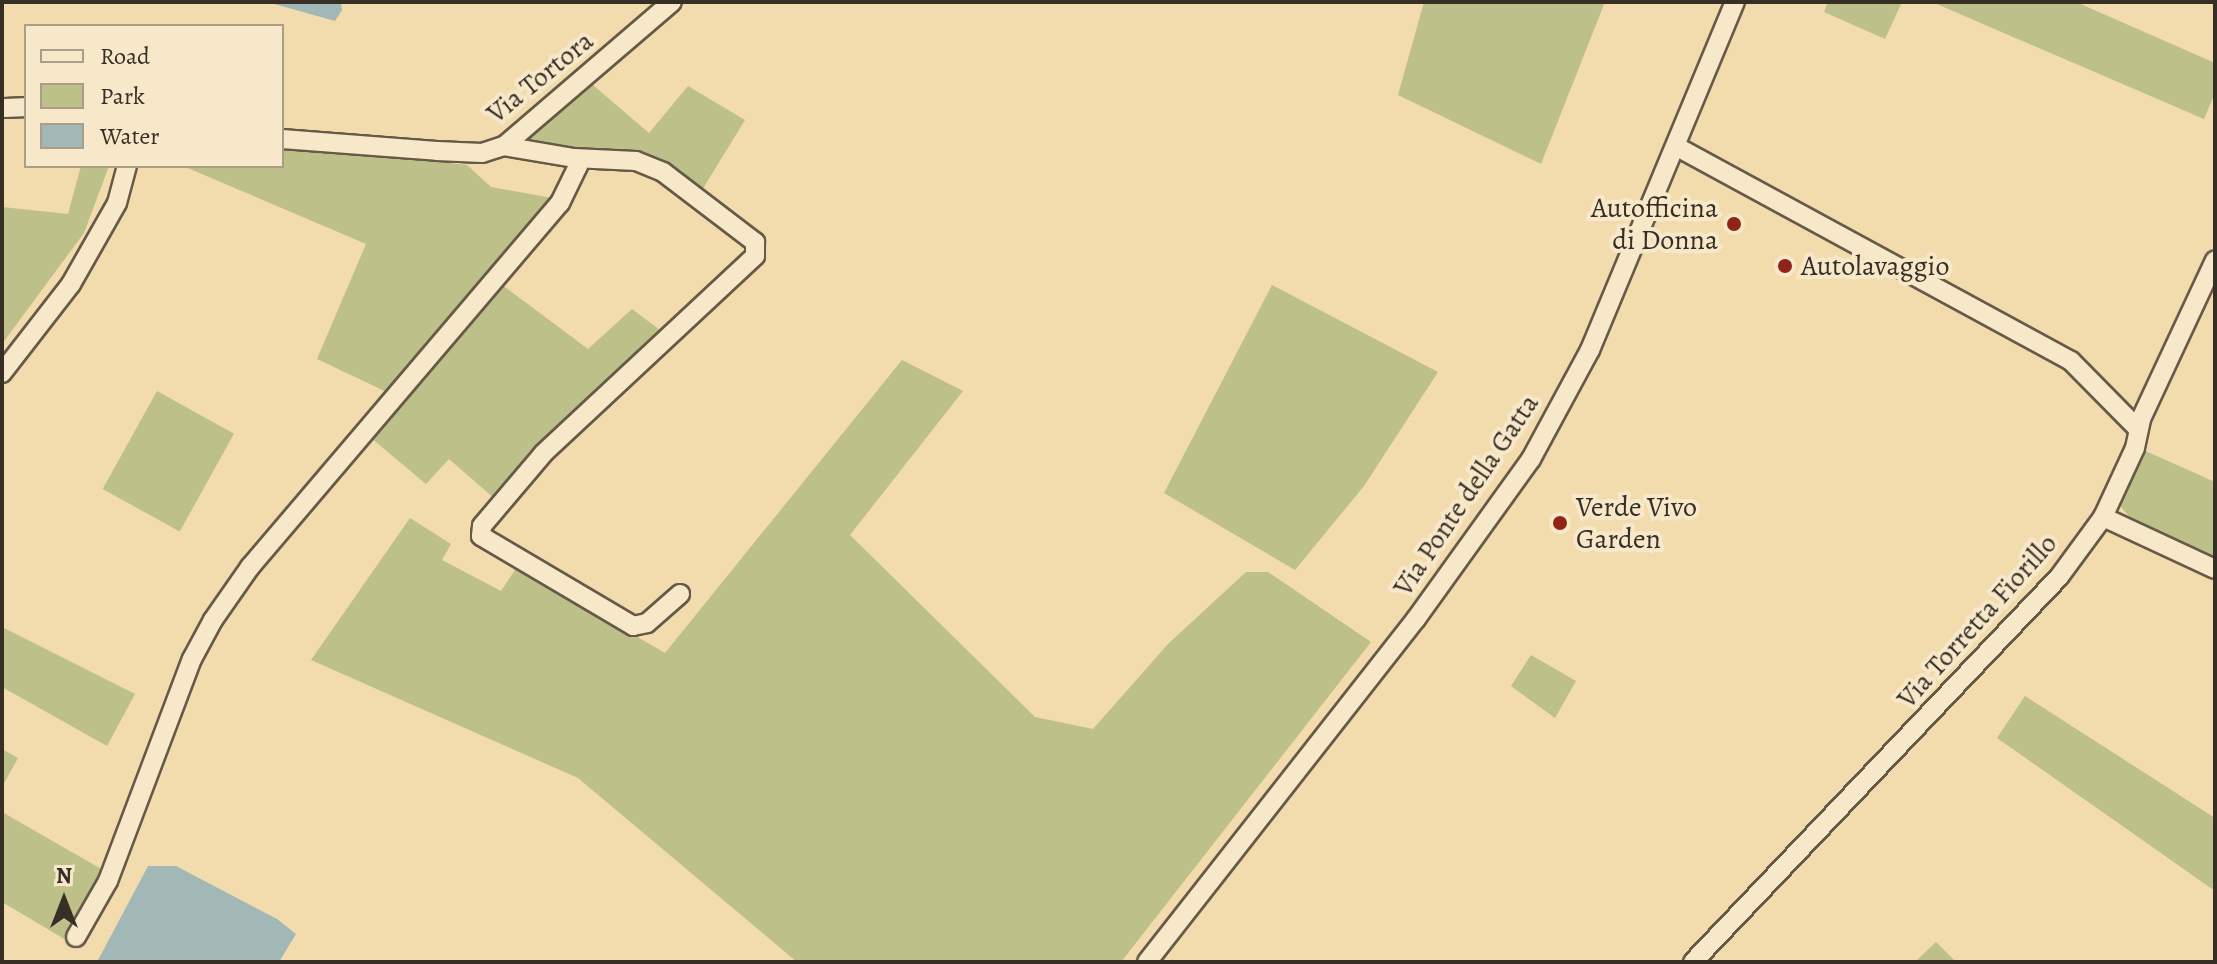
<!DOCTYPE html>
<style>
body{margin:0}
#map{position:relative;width:2217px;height:964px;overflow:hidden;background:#f2dbad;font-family:Alegreya,serif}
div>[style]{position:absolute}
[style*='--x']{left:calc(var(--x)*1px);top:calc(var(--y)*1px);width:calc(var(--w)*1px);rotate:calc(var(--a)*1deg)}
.green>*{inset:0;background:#bdc088;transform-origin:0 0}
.water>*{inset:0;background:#a2b8b7}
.roads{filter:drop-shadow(2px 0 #665a47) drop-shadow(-2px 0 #665a47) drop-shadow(0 2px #665a47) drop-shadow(0 -2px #665a47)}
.street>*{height:18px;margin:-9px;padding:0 9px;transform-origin:9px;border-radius:9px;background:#f7e8ca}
.dots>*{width:22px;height:22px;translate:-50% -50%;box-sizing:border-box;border:4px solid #f7e8ca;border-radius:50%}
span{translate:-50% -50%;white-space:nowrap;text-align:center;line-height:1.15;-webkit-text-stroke:8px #f7e8ca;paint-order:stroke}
.street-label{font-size:28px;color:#372f25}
.poi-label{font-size:28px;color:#372f25}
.right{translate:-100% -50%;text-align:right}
.left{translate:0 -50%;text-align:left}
.frame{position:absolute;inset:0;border:4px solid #372f25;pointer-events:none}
.legend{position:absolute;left:24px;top:24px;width:260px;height:144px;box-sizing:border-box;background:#f7e8ca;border:2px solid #aa9e88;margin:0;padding:10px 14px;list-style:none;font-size:24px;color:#372f25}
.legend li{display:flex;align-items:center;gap:16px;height:40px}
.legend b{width:40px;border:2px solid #aa9e88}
.north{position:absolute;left:24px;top:860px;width:80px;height:80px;-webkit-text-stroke:6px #f7e8ca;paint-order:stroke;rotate:0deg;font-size:22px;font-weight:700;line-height:32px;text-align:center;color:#372f25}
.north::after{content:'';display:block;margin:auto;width:28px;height:36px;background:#372f25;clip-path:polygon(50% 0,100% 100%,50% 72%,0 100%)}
</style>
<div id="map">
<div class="green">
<div style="clip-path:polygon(1424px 2px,1605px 2px,1541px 164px,1398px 95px)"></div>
<div style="clip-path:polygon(1828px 2px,1902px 2px,1885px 39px,1824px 12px)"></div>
<div style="clip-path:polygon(1932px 2px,2076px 2px,2215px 63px,2215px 93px,2204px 119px)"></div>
<div style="clip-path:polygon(593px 85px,649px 133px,688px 86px,745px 120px,702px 190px,664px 168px,521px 146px)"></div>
<div style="clip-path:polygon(282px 143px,467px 165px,491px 187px,558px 199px,391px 394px,317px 359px,366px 244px,183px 166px,282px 166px)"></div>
<div style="clip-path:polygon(81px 166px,109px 166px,84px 233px,2px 344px,2px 207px,68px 214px)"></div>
<div style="clip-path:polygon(501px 284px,588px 349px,632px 309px,668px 336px,495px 499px,449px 459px,426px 484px,371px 438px)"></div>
<div style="clip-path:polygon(1272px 285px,1438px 372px,1364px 486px,1295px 570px,1164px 493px)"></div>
<div style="clip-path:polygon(902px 360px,963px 391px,850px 535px,1035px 717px,1093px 729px,1168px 644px,1246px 572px,1268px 572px,1371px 642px,1121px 962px,797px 962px,578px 778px,311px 660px,410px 518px,451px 544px,442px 560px,501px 591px,517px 567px,665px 653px)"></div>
<div style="left:157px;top:391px;width:88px;height:112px;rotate:29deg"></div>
<div style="clip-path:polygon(2141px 449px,2215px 482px,2215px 558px,2132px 520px,2117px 502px)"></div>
<div style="clip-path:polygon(2px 627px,135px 694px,107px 746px,2px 687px)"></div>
<div style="clip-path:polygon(1531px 655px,1576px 681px,1555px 718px,1511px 686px)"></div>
<div style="clip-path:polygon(2025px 696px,2215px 818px,2215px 891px,1997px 738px)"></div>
<div style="clip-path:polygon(2px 749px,18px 758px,2px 787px)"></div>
<div style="clip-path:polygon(2px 812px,103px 870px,66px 940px,2px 902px)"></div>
<div style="clip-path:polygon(1936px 942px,1956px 962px,1915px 962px)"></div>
</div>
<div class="water">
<div style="clip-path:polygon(267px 2px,341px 2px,342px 10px,335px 21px)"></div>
<div style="clip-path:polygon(148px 866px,176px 866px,277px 919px,296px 934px,279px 962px,97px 962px)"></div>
</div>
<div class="roads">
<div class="street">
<div style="--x:2;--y:108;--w:24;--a:-2"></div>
<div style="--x:282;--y:139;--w:155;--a:4.4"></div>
<div style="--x:437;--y:151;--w:45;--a:2.5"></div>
<div style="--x:482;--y:153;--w:23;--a:-18"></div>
<div style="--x:504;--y:146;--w:221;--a:-40.6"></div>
<div style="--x:1677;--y:147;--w:448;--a:28.5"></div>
<div style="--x:2071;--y:361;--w:95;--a:45.4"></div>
<div style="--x:574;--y:158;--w:62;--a:2.8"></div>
<div style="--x:636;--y:161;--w:29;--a:22"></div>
<div style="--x:663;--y:172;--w:116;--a:37.3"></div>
<div style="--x:755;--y:242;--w:14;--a:90"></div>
<div style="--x:755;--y:256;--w:290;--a:137"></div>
<div style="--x:543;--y:454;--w:94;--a:130.3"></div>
<div style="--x:482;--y:526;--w:10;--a:96"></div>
<div style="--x:481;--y:536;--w:177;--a:30.6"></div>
<div style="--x:633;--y:626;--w:14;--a:-12"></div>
<div style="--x:647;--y:623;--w:44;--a:-41.3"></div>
<div style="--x:2;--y:373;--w:113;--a:-52.2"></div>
<div style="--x:71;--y:284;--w:93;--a:-60.4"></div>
<div style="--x:117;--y:203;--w:38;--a:-75"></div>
<div style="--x:2103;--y:517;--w:123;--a:24.9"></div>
<div style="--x:76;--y:937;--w:64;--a:-60.3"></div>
<div style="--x:108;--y:881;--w:237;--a:-69.3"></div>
<div style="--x:192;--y:659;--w:44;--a:-61.7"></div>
<div style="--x:213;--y:620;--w:65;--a:-55.1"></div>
<div style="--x:250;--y:567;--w:478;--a:-49.6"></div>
<div style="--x:560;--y:203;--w:41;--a:-64.1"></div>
<div style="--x:578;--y:166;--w:9;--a:-117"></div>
<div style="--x:574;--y:158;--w:71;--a:-170.3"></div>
<div style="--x:1147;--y:962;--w:436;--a:-51.9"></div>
<div style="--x:1416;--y:619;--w:197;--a:-54.3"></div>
<div style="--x:1531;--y:459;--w:124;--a:-61.6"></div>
<div style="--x:1590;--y:350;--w:377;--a:-67.4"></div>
<div style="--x:1693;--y:962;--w:531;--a:-46.45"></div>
<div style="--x:2059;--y:577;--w:74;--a:-53.7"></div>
<div style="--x:2103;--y:517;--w:76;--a:-65.1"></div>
<div style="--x:2135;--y:448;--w:30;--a:-78"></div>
<div style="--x:2141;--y:419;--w:175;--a:-65"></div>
</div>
</div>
<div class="dots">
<div style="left:1734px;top:224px;background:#8f2418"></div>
<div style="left:1785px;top:266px;background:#8f2418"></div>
<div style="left:1560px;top:523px;background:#8f2418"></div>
</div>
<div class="street-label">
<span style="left:540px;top:77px;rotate:-39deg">Via Tortora</span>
<span style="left:1466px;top:495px;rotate:-56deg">Via Ponte della Gatta</span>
<span style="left:1977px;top:621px;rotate:-48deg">Via Torretta Fiorillo</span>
</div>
<div class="poi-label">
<span class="right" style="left:1718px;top:224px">Autofficina<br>di Donna</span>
<span class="left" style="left:1801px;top:266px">Autolavaggio</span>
<span class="left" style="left:1576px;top:523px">Verde Vivo<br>Garden</span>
</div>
<div class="frame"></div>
<ul class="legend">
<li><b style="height:10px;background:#f7e8ca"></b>Road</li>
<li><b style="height:22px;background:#bdc088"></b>Park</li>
<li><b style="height:22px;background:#a2b8b7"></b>Water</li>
</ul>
<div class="north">N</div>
</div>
